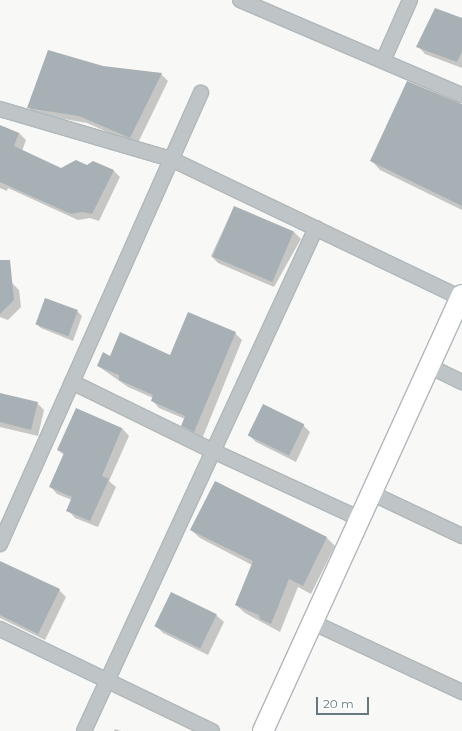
<!DOCTYPE html>
<style>
body{margin:0}
#map{position:relative;width:462px;height:731px;overflow:hidden;background:#f8f8f6;font-family:Montserrat,sans-serif}
div>[style]{position:absolute}
[style*='--x']{left:calc(var(--x)*1px);top:calc(var(--y)*1px);width:calc(var(--w)*1px);rotate:calc(var(--a)*1deg)}
.shadow>*{inset:0;background:#0003}
.building>*{inset:0;background:#a7b1b5;transform-origin:0 0}
.roads{filter:drop-shadow(1px 0 #b0b8ba) drop-shadow(-1px 0 #b0b8ba) drop-shadow(0 1px #b0b8ba) drop-shadow(0 -1px #b0b8ba)}
.street>*{height:14px;margin:-7px;padding:0 7px;transform-origin:7px;border-radius:7px;background:#bfc5c7}
.secondary>*{height:20px;margin:-10px;padding:0 10px;transform-origin:10px;border-radius:10px;background:#fff}
span{translate:-50% -50%;white-space:nowrap;text-align:center;line-height:1.15;-webkit-text-stroke:4px #fff;paint-order:stroke}
.scale{position:absolute;left:316px;top:697px;width:53px;height:18px;box-sizing:border-box;border:2px solid #65797f;border-top:0;padding-left:5px;font-size:12px;line-height:14px;white-space:nowrap;color:#65797f;-webkit-text-stroke:3px #fff;paint-order:stroke}
</style>
<div id="map">
<div class="shadow">
<div style="clip-path:polygon(462px 19px,462px 68px,425px 54px,418px 46px)"></div>
<div style="clip-path:polygon(161px 74px,168px 81px,137px 145px,87px 123px,35px 114px,28px 107px)"></div>
<div style="clip-path:polygon(462px 105px,462px 210px,380px 170px,371px 160px)"></div>
<div style="clip-path:polygon(0 126px,19px 133px,26px 140px,22px 151px,61px 169px,87px 167px,113px 170px,120px 177px,99px 221px,90px 218px,78px 220px,8px 188px,7px 191px,0 188px)"></div>
<div style="clip-path:polygon(234px 207px,294px 232px,301px 239px,274px 287px,218px 263px,211px 256px)"></div>
<div style="clip-path:polygon(0 278px,11px 282px,19px 290px,21px 307px,8px 320px,0 317px)"></div>
<div style="clip-path:polygon(77px 311px,82px 316px,73px 341px,41px 328px,36px 324px)"></div>
<div style="clip-path:polygon(235px 333px,242px 340px,202px 439px,182px 425px,185px 419px,159px 408px,152px 400px,153px 398px,128px 387px,98px 366px,110px 358px,170px 356px)"></div>
<div style="clip-path:polygon(0 394px,37px 403px,44px 410px,38px 436px,0 427px)"></div>
<div style="clip-path:polygon(303px 425px,310px 432px,296px 462px,256px 442px,249px 435px)"></div>
<div style="clip-path:polygon(122px 428px,129px 436px,109px 481px,116px 487px,98px 527px,75px 518px,68px 510px,72px 500px,57px 494px,50px 486px,64px 455px,58px 450px)"></div>
<div style="clip-path:polygon(216px 482px,327px 538px,335px 546px,311px 594px,298px 587px,280px 632px,245px 613px,236px 605px,252px 565px,200px 538px,191px 530px)"></div>
<div style="clip-path:polygon(0 572px,59px 590px,66px 597px,45px 640px,0 618px)"></div>
<div style="clip-path:polygon(216px 615px,224px 622px,208px 655px,163px 633px,156px 626px)"></div>
<div style="clip-path:polygon(115px 729px,121px 731px,114px 731px)"></div>
</div>
<div class="building">
<div style="clip-path:polygon(435px 8px,462px 18px,462px 51px,457px 62px,416px 47px)"></div>
<div style="clip-path:polygon(48px 50px,103px 66px,162px 73px,130px 138px,79px 116px,27px 108px)"></div>
<div style="clip-path:polygon(407px 81px,462px 104px,462px 206px,370px 161px)"></div>
<div style="clip-path:polygon(0 125px,19px 133px,14px 146px,61px 168px,76px 160px,87px 165px,93px 161px,114px 170px,92px 214px,82px 212px,71px 214px,0 182px)"></div>
<div style="left:234px;top:206px;width:65px;height:55px;rotate:23deg"></div>
<div style="clip-path:polygon(0 260px,10px 260px,14px 300px,0 314px)"></div>
<div style="left:45px;top:298px;width:35px;height:28px;rotate:20deg"></div>
<div style="clip-path:polygon(188px 312px,236px 332px,194px 432px,181px 426px,185px 416px,151px 401px,153px 395px,119px 380px,119px 375px,97px 366px,103px 352px,110px 356px,120px 332px,170px 355px)"></div>
<div style="clip-path:polygon(0 393px,38px 402px,31px 430px,0 422px)"></div>
<div style="left:263px;top:404px;width:46px;height:35px;rotate:26deg"></div>
<div style="clip-path:polygon(76px 408px,122px 428px,102px 476px,109px 479px,90px 521px,66px 511px,72px 497px,49px 487px,64px 453px,57px 450px)"></div>
<div style="clip-path:polygon(215px 481px,327px 537px,303px 586px,289px 579px,271px 624px,260px 619px,259px 615px,235px 605px,253px 561px,190px 530px)"></div>
<div style="clip-path:polygon(0 561px,60px 589px,38px 634px,0 615px)"></div>
<div style="left:171px;top:592px;width:51px;height:38px;rotate:26deg"></div>
</div>
<div class="roads">
<div class="street">
<div style="--x:240;--y:0;--w:241;--a:23.2"></div>
<div style="--x:383;--y:61;--w:67;--a:-66.1"></div>
<div style="--x:0;--y:109;--w:178;--a:16.3"></div>
<div style="--x:171;--y:159;--w:322;--a:25.6"></div>
<div style="--x:429;--y:366;--w:37;--a:26"></div>
<div style="--x:72;--y:382;--w:157;--a:26.1"></div>
<div style="--x:213;--y:451;--w:161;--a:24.7"></div>
<div style="--x:371;--y:493;--w:101;--a:25.3"></div>
<div style="--x:0;--y:544;--w:494;--a:-66"></div>
<div style="--x:312;--y:622;--w:166;--a:25"></div>
<div style="--x:0;--y:629;--w:235;--a:25.7"></div>
<div style="--x:84;--y:731;--w:554;--a:-65.24"></div>
</div>
<div class="secondary">
<div style="--x:263;--y:731;--w:479;--a:-65.5"></div>
</div>
</div>
<div class="scale">20 m</div>
</div>
